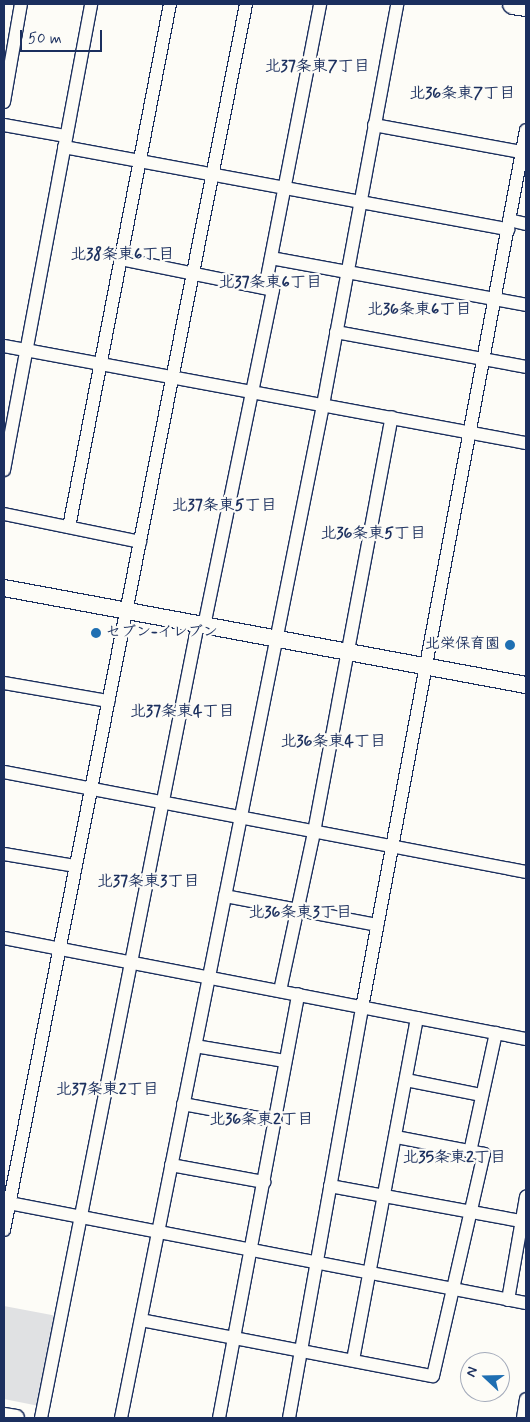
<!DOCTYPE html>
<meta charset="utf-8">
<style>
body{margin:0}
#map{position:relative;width:530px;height:1422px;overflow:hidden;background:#fdfcf7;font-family:Mynerve,"Klee One",sans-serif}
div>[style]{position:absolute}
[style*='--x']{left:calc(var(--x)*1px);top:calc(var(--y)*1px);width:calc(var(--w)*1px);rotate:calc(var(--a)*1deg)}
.green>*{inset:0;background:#e0e1e3}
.roads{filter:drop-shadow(1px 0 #1b2f5e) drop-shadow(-1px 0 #1b2f5e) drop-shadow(0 1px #1b2f5e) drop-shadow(0 -1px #1b2f5e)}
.minor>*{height:12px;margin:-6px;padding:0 6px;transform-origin:6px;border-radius:6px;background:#fdfcf7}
.tertiary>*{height:16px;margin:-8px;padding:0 8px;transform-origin:8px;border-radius:8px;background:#fdfcf7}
.primary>*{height:20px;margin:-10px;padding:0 10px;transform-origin:10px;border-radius:10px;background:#fdfcf7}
.dots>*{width:14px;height:14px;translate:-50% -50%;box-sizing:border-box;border:2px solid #fdfcf7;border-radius:50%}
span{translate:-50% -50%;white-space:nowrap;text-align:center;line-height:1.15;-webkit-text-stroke:4.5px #fdfcf7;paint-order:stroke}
.poi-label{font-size:15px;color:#1b2f5e;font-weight:700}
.left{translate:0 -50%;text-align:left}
.right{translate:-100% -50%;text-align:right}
.neighbourhood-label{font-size:16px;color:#1b2f5e;font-weight:700}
.frame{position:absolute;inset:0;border:5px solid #1b2f5e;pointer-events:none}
.north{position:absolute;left:460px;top:1352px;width:50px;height:50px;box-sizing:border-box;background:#fdfcf7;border:1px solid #a3aaba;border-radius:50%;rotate:291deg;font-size:14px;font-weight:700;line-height:20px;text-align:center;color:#1b2f5e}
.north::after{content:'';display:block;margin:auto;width:18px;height:22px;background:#1f6fb2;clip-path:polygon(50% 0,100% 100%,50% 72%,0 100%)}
.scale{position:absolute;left:20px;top:30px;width:82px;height:22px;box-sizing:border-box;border:2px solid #1b2f5e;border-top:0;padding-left:6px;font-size:15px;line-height:18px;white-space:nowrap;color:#1b2f5e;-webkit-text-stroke:4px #fdfcf7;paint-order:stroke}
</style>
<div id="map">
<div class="green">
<div style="clip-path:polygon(4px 1306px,57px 1316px,39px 1406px,4px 1399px)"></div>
</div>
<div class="roads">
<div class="minor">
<div style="--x:4;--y:102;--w:99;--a:-80.2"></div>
<div style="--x:4;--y:125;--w:63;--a:10.1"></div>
<div style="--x:374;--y:125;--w:155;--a:10.4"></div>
<div style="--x:64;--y:147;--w:452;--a:10.5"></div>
<div style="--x:509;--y:220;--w:17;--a:13"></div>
<div style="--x:271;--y:258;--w:259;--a:10.4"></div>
<div style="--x:121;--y:259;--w:155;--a:11.5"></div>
<div style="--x:273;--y:290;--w:342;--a:101.6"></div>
<div style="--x:265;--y:288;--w:289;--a:-79"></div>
<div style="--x:336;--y:332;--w:193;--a:10.4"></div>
<div style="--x:4;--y:346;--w:531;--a:10.53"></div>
<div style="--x:4;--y:470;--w:474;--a:-79.4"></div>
<div style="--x:4;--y:514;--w:139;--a:11.6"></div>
<div style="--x:69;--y:527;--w:533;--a:-79.07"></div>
<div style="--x:4;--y:683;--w:106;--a:9.8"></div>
<div style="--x:4;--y:772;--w:531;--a:10.84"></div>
<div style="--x:4;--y:854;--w:73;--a:9.5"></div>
<div style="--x:225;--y:896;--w:155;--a:10.8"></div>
<div style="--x:4;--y:938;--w:532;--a:10.95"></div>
<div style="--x:280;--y:991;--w:163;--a:-77.9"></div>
<div style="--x:314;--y:832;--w:422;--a:-79.4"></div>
<div style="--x:195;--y:1046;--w:91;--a:9.5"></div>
<div style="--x:406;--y:1080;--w:76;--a:11.3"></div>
<div style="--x:183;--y:1104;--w:94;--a:10.5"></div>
<div style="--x:470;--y:1152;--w:122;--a:-77.7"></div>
<div style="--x:171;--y:1165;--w:95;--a:10.4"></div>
<div style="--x:330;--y:1186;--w:199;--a:10.4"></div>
<div style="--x:4;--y:1202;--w:532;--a:10.95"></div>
<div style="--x:4;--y:1230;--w:1250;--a:-78.83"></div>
<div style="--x:508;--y:1300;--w:105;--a:-80.1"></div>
<div style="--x:141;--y:1320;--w:297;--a:10.9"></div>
<div style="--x:433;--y:1376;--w:228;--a:-77.1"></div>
<div style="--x:484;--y:1154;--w:90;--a:-169.1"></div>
<div style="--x:353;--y:1360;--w:348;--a:-79.4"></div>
<div style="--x:41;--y:1418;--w:809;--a:-78.82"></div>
<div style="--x:121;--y:1418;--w:1033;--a:-78.72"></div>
<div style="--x:323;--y:405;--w:408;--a:-79.5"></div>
<div style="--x:219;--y:1418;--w:431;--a:-79.4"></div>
<div style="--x:289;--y:1418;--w:416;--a:-79.9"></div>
<div style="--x:362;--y:1008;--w:893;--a:-79.42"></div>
<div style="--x:523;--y:1418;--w:19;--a:-81"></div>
</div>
<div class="tertiary">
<div style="--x:4;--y:588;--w:531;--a:10.53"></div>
<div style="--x:4;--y:1416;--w:12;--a:9"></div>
</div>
<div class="primary">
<div style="--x:513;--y:4;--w:13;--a:9"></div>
</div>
</div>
<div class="dots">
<div style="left:96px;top:633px;background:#1f6fb2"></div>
<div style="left:510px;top:645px;background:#1f6fb2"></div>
</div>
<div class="poi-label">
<span class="left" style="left:106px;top:633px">セブン-イレブン</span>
<span class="right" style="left:500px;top:645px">北栄保育園</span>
</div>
<div class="neighbourhood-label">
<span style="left:317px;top:67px">北37条東7丁目</span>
<span style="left:462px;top:94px">北36条東7丁目</span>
<span style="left:122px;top:255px">北38条東6丁目</span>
<span style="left:270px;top:283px">北37条東6丁目</span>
<span style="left:419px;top:310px">北36条東6丁目</span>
<span style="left:224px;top:506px">北37条東5丁目</span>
<span style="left:373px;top:534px">北36条東5丁目</span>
<span style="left:182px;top:712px">北37条東4丁目</span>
<span style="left:333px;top:742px">北36条東4丁目</span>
<span style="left:148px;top:882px">北37条東3丁目</span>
<span style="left:300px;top:913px">北36条東3丁目</span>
<span style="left:107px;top:1090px">北37条東2丁目</span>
<span style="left:261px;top:1120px">北36条東2丁目</span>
<span style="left:454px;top:1158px">北35条東2丁目</span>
</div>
<div class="frame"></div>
<div class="north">N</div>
<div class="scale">50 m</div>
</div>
